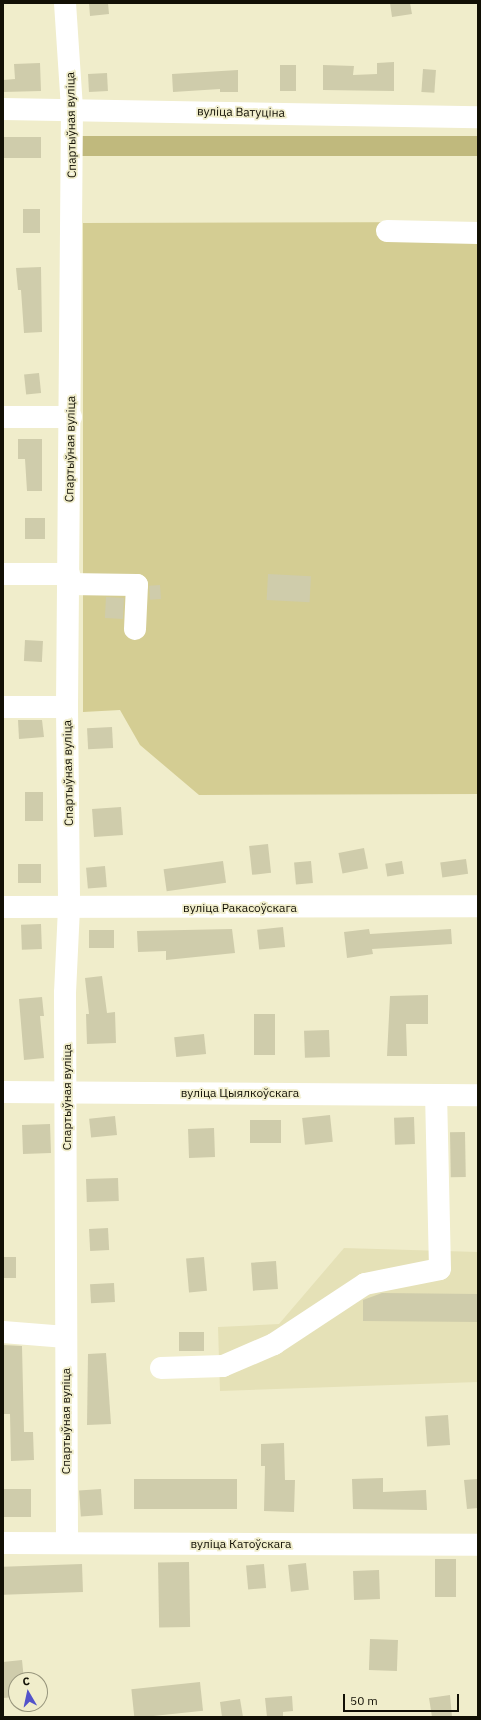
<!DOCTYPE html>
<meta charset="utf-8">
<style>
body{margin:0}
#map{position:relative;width:481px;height:1720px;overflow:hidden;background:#f0edcb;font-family:"IBM Plex Sans",sans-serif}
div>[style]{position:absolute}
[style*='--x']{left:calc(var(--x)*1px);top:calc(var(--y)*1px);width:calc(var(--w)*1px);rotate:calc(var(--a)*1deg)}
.built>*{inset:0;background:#e5e1b7}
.green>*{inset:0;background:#d4cd93}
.forest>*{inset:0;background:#c0b97d;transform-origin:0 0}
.building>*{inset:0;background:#cfccab;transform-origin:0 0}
.minor>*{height:22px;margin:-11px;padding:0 11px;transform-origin:11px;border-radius:11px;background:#fff}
span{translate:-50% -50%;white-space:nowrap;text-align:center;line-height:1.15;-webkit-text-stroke:3.5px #f0edcb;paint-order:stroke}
.street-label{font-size:12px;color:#121005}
.frame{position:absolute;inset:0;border:4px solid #121005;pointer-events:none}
.north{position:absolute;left:8px;top:1672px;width:40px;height:40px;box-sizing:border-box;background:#f0edcb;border:1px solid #97957c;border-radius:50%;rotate:351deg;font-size:11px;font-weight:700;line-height:16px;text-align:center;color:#121005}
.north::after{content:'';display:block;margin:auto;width:14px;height:18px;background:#5353ca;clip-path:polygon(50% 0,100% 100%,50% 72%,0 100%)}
.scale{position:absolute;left:343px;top:1694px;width:116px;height:18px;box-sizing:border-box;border:2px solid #121005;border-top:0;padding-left:5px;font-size:12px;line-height:14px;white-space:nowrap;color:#121005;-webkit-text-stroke:3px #f0edcb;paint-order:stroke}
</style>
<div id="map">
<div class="built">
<div style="clip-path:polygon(344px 1248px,478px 1252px,478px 1382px,220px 1391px,218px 1327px,279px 1324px)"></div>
</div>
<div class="green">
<div style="clip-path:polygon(478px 222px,478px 794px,199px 795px,140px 745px,120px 710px,83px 712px,83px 223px)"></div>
</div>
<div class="forest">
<div style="left:478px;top:136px;width:20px;height:397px;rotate:90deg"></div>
</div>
<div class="building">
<div style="clip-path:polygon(89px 3px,108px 3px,109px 14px,90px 16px)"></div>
<div style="clip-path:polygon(390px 3px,410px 3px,412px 14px,392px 17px)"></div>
<div style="clip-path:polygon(394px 62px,394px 91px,323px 90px,323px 65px,354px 66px,353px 75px,377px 74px,377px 63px)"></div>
<div style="clip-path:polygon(40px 63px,41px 91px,3px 92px,3px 80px,15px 79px,14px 64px)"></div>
<div style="left:280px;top:65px;width:16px;height:26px"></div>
<div style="left:423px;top:69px;width:13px;height:23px;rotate:4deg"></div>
<div style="clip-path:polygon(238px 70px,238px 92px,220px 92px,220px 89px,173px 92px,172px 74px)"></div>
<div style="left:107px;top:73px;width:18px;height:19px;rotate:87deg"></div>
<div style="left:3px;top:137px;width:38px;height:21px"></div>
<div style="left:40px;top:209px;width:24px;height:17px;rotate:90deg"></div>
<div style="clip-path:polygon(41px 267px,42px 332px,24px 333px,21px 290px,18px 290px,16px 268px)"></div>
<div style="left:39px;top:373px;width:20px;height:15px;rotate:84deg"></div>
<div style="clip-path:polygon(18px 439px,42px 439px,42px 491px,27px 491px,25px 459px,18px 459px)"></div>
<div style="left:25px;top:518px;width:20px;height:21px"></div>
<div style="left:268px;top:574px;width:43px;height:26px;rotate:3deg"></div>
<div style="left:160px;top:585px;width:14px;height:11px;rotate:86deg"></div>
<div style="left:106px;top:597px;width:18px;height:21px;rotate:3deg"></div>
<div style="left:25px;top:640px;width:18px;height:21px;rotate:3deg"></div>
<div style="clip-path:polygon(18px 720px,42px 720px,44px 737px,19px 739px)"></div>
<div style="left:112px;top:727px;width:21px;height:25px;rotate:87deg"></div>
<div style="left:25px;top:792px;width:18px;height:29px"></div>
<div style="left:121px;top:807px;width:28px;height:29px;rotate:86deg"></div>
<div style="left:268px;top:844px;width:29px;height:19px;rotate:84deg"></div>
<div style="left:364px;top:848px;width:21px;height:26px;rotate:79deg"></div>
<div style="left:466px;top:859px;width:15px;height:26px;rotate:82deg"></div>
<div style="left:223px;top:861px;width:22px;height:60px;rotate:82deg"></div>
<div style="left:311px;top:861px;width:22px;height:17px;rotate:85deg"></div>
<div style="left:402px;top:861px;width:13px;height:17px;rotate:81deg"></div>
<div style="left:18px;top:864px;width:23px;height:19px"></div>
<div style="left:105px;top:866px;width:21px;height:19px;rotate:85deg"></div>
<div style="left:41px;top:924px;width:25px;height:20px;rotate:88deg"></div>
<div style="left:283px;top:927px;width:20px;height:26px;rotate:84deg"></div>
<div style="clip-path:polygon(232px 929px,235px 953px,166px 960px,166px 951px,138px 952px,137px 931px)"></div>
<div style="clip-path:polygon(369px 929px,370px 934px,451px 929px,452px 944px,372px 949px,373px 954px,347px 958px,344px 932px)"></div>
<div style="left:114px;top:930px;width:18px;height:25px;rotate:90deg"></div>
<div style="clip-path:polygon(102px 976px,107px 1013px,115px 1012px,116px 1043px,87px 1044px,86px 1014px,89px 1014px,85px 978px)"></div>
<div style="clip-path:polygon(428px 995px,428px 1024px,406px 1024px,407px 1056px,387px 1056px,390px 996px)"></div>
<div style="clip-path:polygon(42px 997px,44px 1016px,40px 1016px,44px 1058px,24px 1060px,19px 999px)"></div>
<div style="left:254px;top:1014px;width:21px;height:41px"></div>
<div style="left:329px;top:1030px;width:27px;height:25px;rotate:88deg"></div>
<div style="left:204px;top:1034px;width:20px;height:30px;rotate:84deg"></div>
<div style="left:330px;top:1115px;width:27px;height:28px;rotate:84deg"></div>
<div style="left:115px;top:1116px;width:19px;height:26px;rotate:84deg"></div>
<div style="left:414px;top:1117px;width:27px;height:20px;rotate:88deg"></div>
<div style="left:281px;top:1120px;width:23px;height:31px;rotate:90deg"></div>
<div style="left:50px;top:1124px;width:29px;height:28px;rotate:88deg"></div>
<div style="left:214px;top:1128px;width:29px;height:26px;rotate:88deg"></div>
<div style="left:465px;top:1132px;width:45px;height:15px;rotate:89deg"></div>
<div style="left:118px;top:1178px;width:23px;height:32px;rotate:88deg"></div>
<div style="left:108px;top:1228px;width:22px;height:19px;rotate:87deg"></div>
<div style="left:3px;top:1257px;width:13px;height:21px"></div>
<div style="left:204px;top:1257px;width:34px;height:18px;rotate:85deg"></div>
<div style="left:276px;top:1261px;width:28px;height:25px;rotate:86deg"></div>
<div style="left:114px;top:1283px;width:19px;height:24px;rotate:87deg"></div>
<div style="clip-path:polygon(382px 1293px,478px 1294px,478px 1322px,363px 1321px,363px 1300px)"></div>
<div style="left:179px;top:1332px;width:25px;height:19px"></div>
<div style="clip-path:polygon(3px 1345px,22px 1346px,24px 1432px,33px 1432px,34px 1460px,11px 1461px,10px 1414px,3px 1414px)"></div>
<div style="clip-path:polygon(106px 1353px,111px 1424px,87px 1425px,88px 1354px)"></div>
<div style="left:448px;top:1415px;width:30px;height:23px;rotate:86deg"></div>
<div style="clip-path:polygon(284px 1443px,285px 1480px,295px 1480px,294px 1512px,264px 1511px,265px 1466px,261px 1466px,261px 1444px)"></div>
<div style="clip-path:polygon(383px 1478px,383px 1492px,426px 1490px,427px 1510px,353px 1509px,352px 1479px)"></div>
<div style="left:134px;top:1479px;width:103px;height:30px"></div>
<div style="clip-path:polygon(478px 1479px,478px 1508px,467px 1509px,464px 1480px)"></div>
<div style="left:3px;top:1489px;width:28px;height:28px"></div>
<div style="left:101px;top:1489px;width:26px;height:22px;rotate:86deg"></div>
<div style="left:435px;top:1559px;width:21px;height:38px"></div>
<div style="left:189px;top:1562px;width:65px;height:31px;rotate:89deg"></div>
<div style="left:306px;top:1563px;width:27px;height:18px;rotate:84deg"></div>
<div style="left:82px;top:1564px;width:28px;height:79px;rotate:88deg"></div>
<div style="left:264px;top:1564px;width:24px;height:18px;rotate:85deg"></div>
<div style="left:379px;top:1570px;width:29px;height:26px;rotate:88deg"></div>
<div style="left:370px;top:1639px;width:28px;height:31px;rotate:2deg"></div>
<div style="clip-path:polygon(22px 1660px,24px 1680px,16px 1680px,16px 1697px,3px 1698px,3px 1662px)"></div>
<div style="left:200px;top:1682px;width:29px;height:69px;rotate:84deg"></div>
<div style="clip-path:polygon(450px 1695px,452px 1717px,432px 1717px,429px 1698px)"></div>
<div style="clip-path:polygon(292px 1696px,293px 1711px,283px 1712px,283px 1717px,267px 1717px,265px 1698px)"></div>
<div style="clip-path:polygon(240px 1699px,243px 1717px,222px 1717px,220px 1702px)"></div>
</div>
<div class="minor">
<div style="--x:65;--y:3;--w:106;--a:86.2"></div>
<div style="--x:72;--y:109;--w:598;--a:90.48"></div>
<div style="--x:67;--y:707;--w:201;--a:89.4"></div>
<div style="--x:69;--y:908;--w:85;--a:92.7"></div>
<div style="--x:65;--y:993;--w:550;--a:89.79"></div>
<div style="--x:3;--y:109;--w:475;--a:1"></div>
<div style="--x:387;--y:231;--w:91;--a:1.3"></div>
<div style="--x:3;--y:417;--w:68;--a:0"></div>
<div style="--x:3;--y:574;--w:66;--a:0"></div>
<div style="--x:68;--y:584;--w:69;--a:0.8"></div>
<div style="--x:137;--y:585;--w:44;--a:92.6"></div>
<div style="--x:3;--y:707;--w:64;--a:0"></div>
<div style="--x:3;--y:907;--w:475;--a:-0.1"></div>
<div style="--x:3;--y:1092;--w:475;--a:0.4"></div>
<div style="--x:3;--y:1332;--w:63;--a:4.5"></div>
<div style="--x:161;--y:1368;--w:62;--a:-1.8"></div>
<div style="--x:223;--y:1366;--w:56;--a:-23.3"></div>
<div style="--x:274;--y:1344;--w:109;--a:-33.4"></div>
<div style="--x:365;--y:1284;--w:76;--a:-11.3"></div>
<div style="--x:440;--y:1269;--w:174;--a:-91.3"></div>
<div style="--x:3;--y:1543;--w:475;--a:0.2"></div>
</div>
<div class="street-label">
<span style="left:241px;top:112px;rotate:1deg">вуліца Ватуціна</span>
<span style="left:71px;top:125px;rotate:-91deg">Спартыўная вуліца</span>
<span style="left:70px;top:449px;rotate:-89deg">Спартыўная вуліца</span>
<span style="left:68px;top:773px;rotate:-91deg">Спартыўная вуліца</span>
<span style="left:240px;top:908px">вуліца Ракасоўскага</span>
<span style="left:240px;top:1093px">вуліца Цыялкоўскага</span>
<span style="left:67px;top:1097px;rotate:-90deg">Спартыўная вуліца</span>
<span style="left:66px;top:1421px;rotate:-90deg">Спартыўная вуліца</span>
<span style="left:241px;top:1544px">вуліца Катоўскага</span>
</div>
<div class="frame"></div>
<div class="north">С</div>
<div class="scale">50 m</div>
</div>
